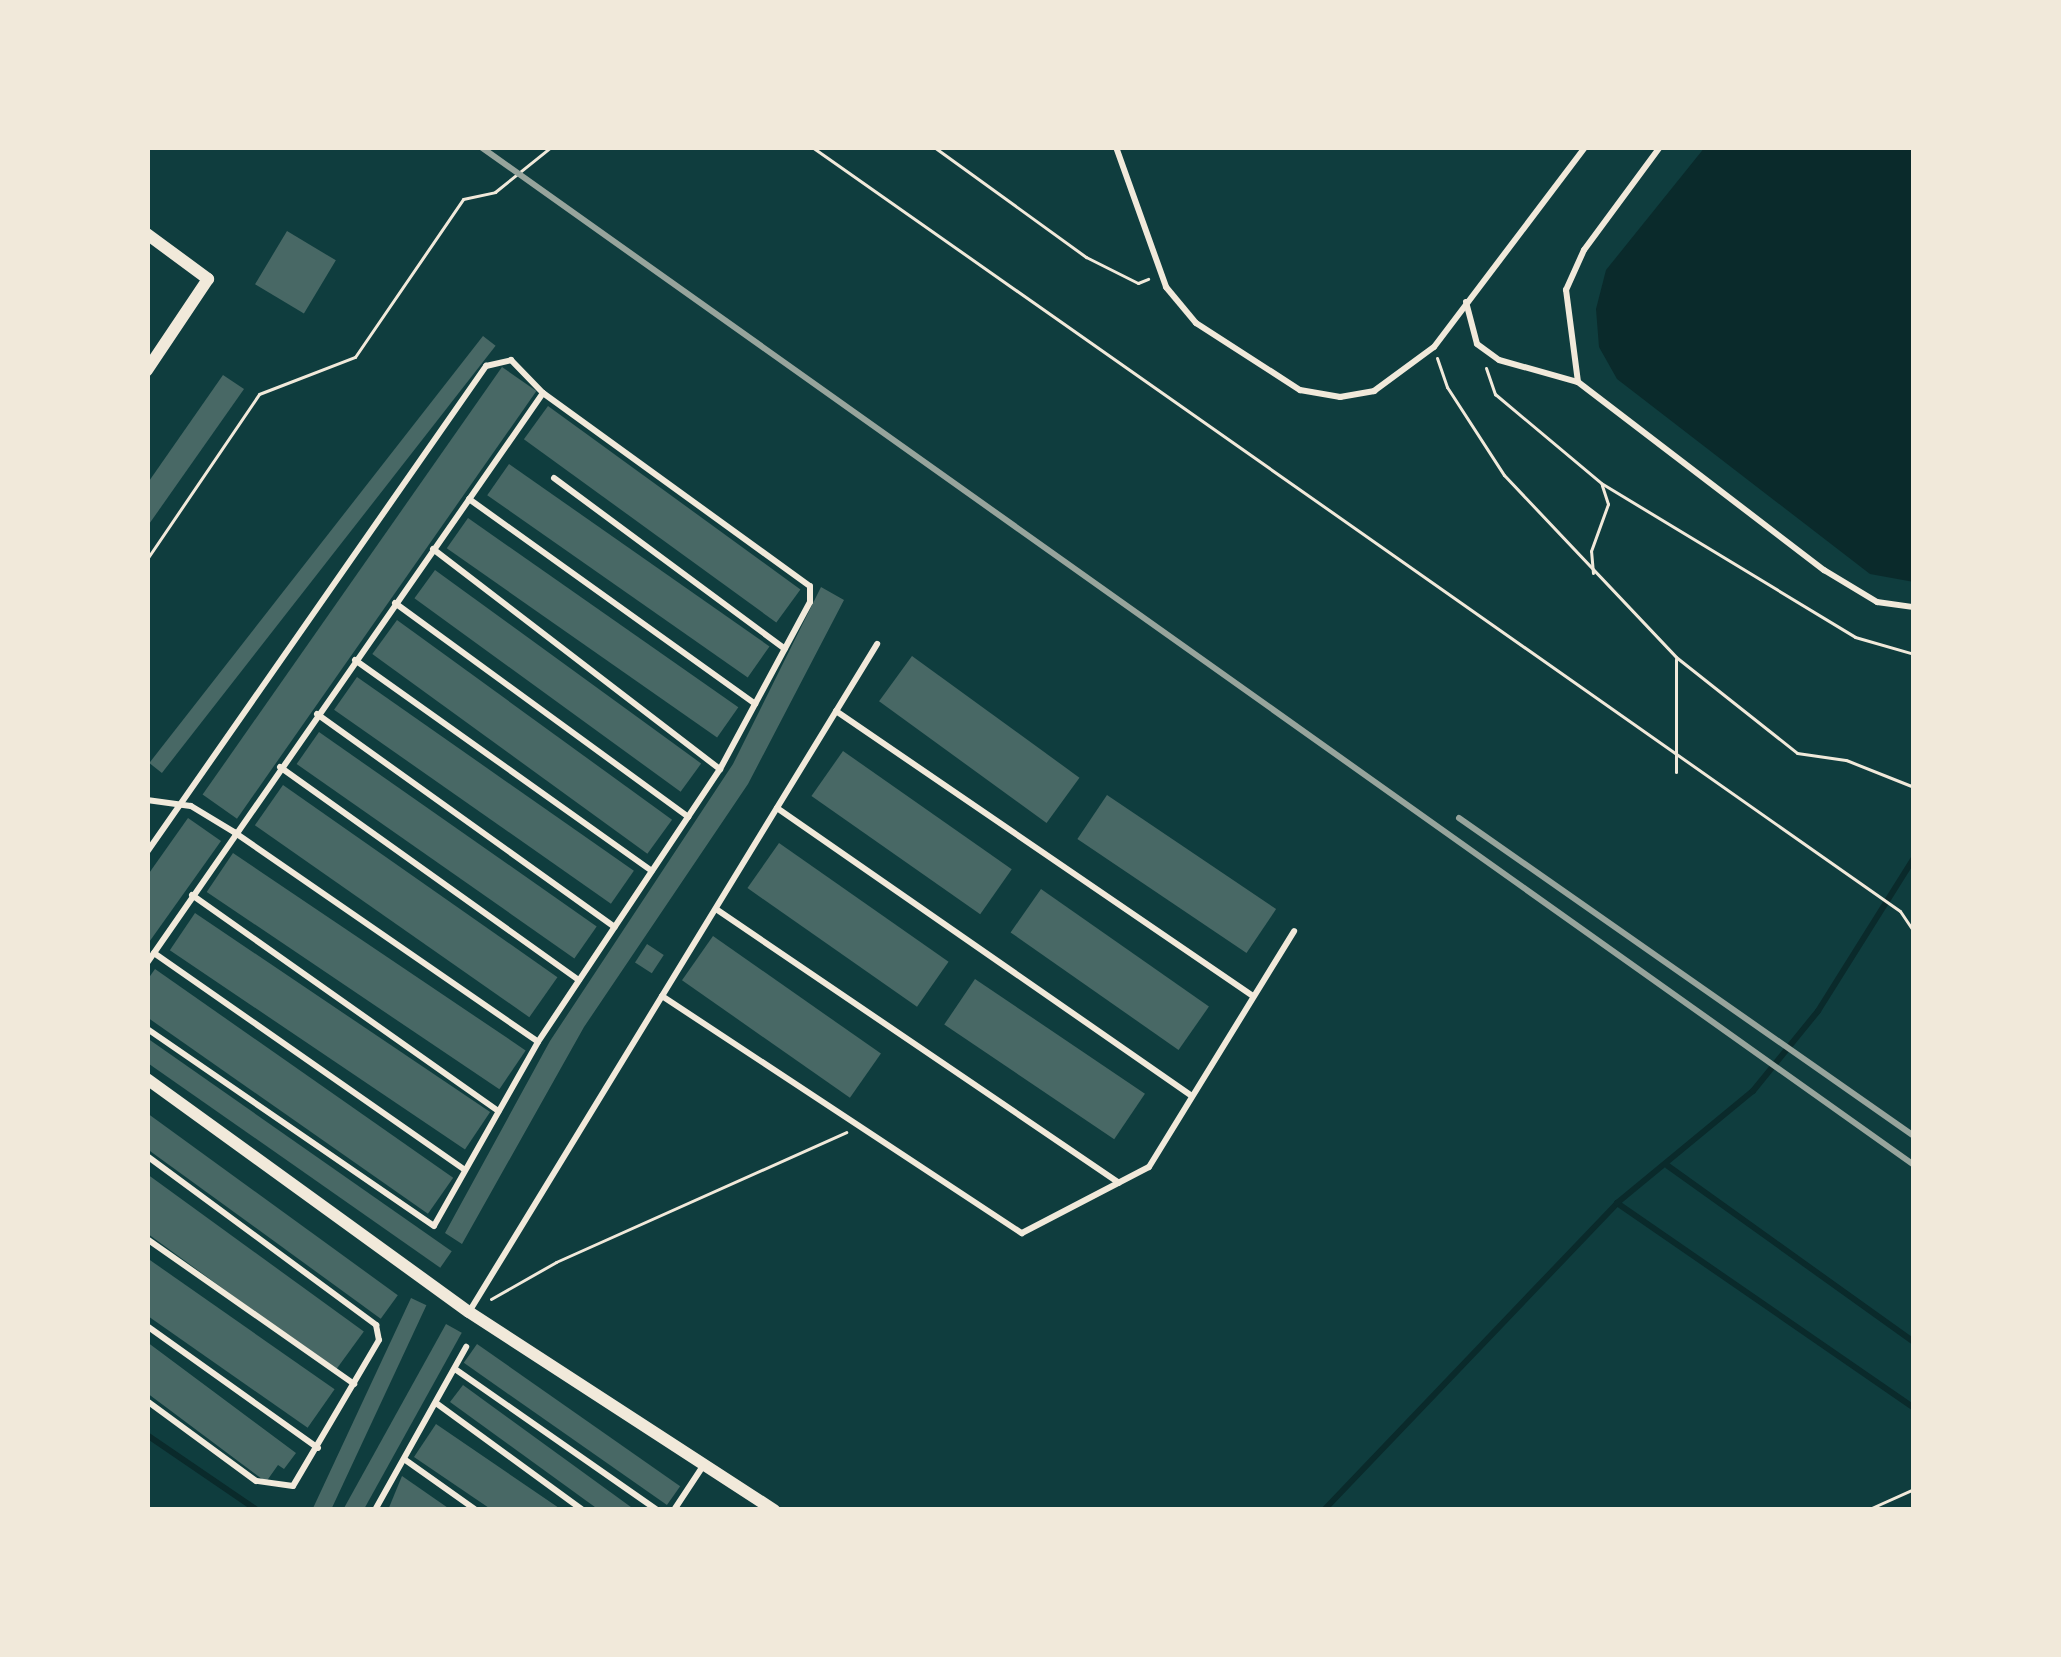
<!DOCTYPE html>
<style>
body{margin:0}
#map{position:relative;width:2061px;height:1657px;overflow:hidden;background:#0f3d3e;font-family:Bitter,serif}
div>[style]{position:absolute}
[style*='--x']{left:calc(var(--x)*1px);top:calc(var(--y)*1px);width:calc(var(--w)*1px);rotate:calc(var(--a)*1deg)}
.water>*{inset:0;background:#0a2a2b}
.stream>*{height:6px;margin:-3px;padding:0 3px;transform-origin:3px;border-radius:3px;background:#0a2a2b}
.building>*{inset:0;background:#486865;transform-origin:0 0}
.path>*{height:3px;margin:-1.5px;padding:0 1.5px;transform-origin:1.5px;border-radius:1.5px;background:#f1e9da}
.service>*{height:6px;margin:-3px;padding:0 3px;transform-origin:3px;border-radius:3px;background:#f1e9da}
.minor>*{height:12px;margin:-6px;padding:0 6px;transform-origin:6px;border-radius:6px;background:#f1e9da}
.rail>*{height:6px;margin:-3px;padding:0 3px;transform-origin:3px;border-radius:3px;background:#97a49c}
span{translate:-50% -50%;white-space:nowrap;text-align:center;line-height:1.15;-webkit-text-stroke:9px #f1e9da;paint-order:stroke}
.frame{position:absolute;inset:0;border:150px solid #f1e9da;pointer-events:none}
</style>
<div id="map">
<div class="water">
<div style="clip-path:polygon(1705px 147px,1914px 147px,1914px 582px,1870px 574px,1617px 379px,1599px 347px,1596px 309px,1606px 270px)"></div>
</div>
<div class="stream">
<div style="--x:1668;--y:1166;--w:302;--a:35.6"></div>
<div style="--x:1617;--y:1203;--w:361;--a:34.6"></div>
<div style="--x:147;--y:1435;--w:133;--a:34.3"></div>
<div style="--x:1324;--y:1510;--w:424;--a:-46.3"></div>
<div style="--x:1617;--y:1203;--w:176;--a:-39.5"></div>
<div style="--x:1753;--y:1091;--w:103;--a:-50.9"></div>
<div style="--x:1818;--y:1011;--w:181;--a:-57.9"></div>
</div>
<div class="building">
<div style="left:287px;top:231px;width:57px;height:62px;rotate:31deg"></div>
<div style="left:483px;top:336px;width:16px;height:542px;rotate:38deg"></div>
<div style="left:502px;top:367px;width:42px;height:522px;rotate:35deg"></div>
<div style="clip-path:polygon(223px 375px,244px 389px,147px 527px,147px 484px)"></div>
<div style="left:548px;top:406px;width:312px;height:41px;rotate:36deg"></div>
<div style="left:509px;top:464px;width:318px;height:38px;rotate:35deg"></div>
<div style="left:468px;top:518px;width:330px;height:37px;rotate:35deg"></div>
<div style="left:435px;top:570px;width:329px;height:35px;rotate:36deg"></div>
<div style="clip-path:polygon(821px 587px,844px 600px,748px 784px,584px 1027px,462px 1244px,445px 1233px,550px 1041px,733px 764px)"></div>
<div style="left:397px;top:620px;width:340px;height:42px;rotate:36deg"></div>
<div style="left:912px;top:656px;width:207px;height:56px;rotate:36deg"></div>
<div style="left:357px;top:677px;width:338px;height:40px;rotate:35deg"></div>
<div style="left:319px;top:732px;width:339px;height:39px;rotate:35deg"></div>
<div style="left:843px;top:751px;width:206px;height:55px;rotate:35deg"></div>
<div style="left:283px;top:785px;width:335px;height:49px;rotate:35deg"></div>
<div style="left:1107px;top:795px;width:204px;height:53px;rotate:34deg"></div>
<div style="clip-path:polygon(188px 818px,221px 841px,147px 945px,147px 876px)"></div>
<div style="left:779px;top:843px;width:207px;height:55px;rotate:35deg"></div>
<div style="left:233px;top:853px;width:353px;height:47px;rotate:34deg"></div>
<div style="left:1041px;top:889px;width:205px;height:53px;rotate:35deg"></div>
<div style="left:195px;top:913px;width:356px;height:45px;rotate:34deg"></div>
<div style="left:713px;top:936px;width:205px;height:54px;rotate:35deg"></div>
<div style="left:647px;top:944px;width:20px;height:22px;rotate:33deg"></div>
<div style="left:155px;top:969px;width:364px;height:44px;rotate:35deg"></div>
<div style="left:975px;top:979px;width:205px;height:55px;rotate:34deg"></div>
<div style="left:147px;top:1038px;width:372px;height:20px;rotate:35deg"></div>
<div style="left:147px;top:1113px;width:310px;height:29px;rotate:36deg"></div>
<div style="left:147px;top:1174px;width:268px;height:48px;rotate:36deg"></div>
<div style="left:147px;top:1258px;width:229px;height:47px;rotate:35deg"></div>
<div style="left:411px;top:1298px;width:17px;height:238px;rotate:25deg"></div>
<div style="left:446px;top:1324px;width:18px;height:214px;rotate:29deg"></div>
<div style="clip-path:polygon(147px 1342px,296px 1453px,284px 1469px,278px 1465px,266px 1482px,147px 1393px)"></div>
<div style="left:477px;top:1344px;width:248px;height:23px;rotate:35deg"></div>
<div style="clip-path:polygon(463px 1385px,635px 1510px,599px 1510px,450px 1402px)"></div>
<div style="clip-path:polygon(436px 1424px,562px 1510px,492px 1510px,414px 1457px)"></div>
<div style="clip-path:polygon(402px 1476px,451px 1510px,388px 1510px)"></div>
</div>
<div class="path">
<div style="--x:812;--y:147;--w:1329;--a:35.08"></div>
<div style="--x:1900;--y:911;--w:25;--a:56"></div>
<div style="--x:934;--y:147;--w:188;--a:35.9"></div>
<div style="--x:1086;--y:257;--w:58;--a:26.6"></div>
<div style="--x:1138;--y:283;--w:11;--a:-22"></div>
<div style="--x:1437;--y:358;--w:31;--a:71"></div>
<div style="--x:1447;--y:387;--w:105;--a:57.1"></div>
<div style="--x:1504;--y:475;--w:250;--a:46.6"></div>
<div style="--x:1676;--y:657;--w:154;--a:38.4"></div>
<div style="--x:1797;--y:753;--w:49;--a:8.1"></div>
<div style="--x:1846;--y:760;--w:73;--a:21.7"></div>
<div style="--x:1486;--y:368;--w:28;--a:71"></div>
<div style="--x:1495;--y:394;--w:138;--a:40"></div>
<div style="--x:1601;--y:483;--w:297;--a:31.2"></div>
<div style="--x:1855;--y:637;--w:61;--a:16.1"></div>
<div style="--x:147;--y:559;--w:199;--a:-55.8"></div>
<div style="--x:259;--y:394;--w:103;--a:-21.1"></div>
<div style="--x:355;--y:357;--w:191;--a:-55.6"></div>
<div style="--x:463;--y:199;--w:33;--a:-12"></div>
<div style="--x:495;--y:192;--w:72;--a:-38.8"></div>
<div style="--x:1593;--y:573;--w:22;--a:-95"></div>
<div style="--x:1591;--y:551;--w:50;--a:-70.1"></div>
<div style="--x:1608;--y:504;--w:20;--a:-108"></div>
<div style="--x:1676;--y:772;--w:113;--a:-90"></div>
<div style="--x:491;--y:1299;--w:75;--a:-29.6"></div>
<div style="--x:556;--y:1262;--w:318;--a:-24.1"></div>
<div style="--x:1867;--y:1510;--w:51;--a:-24.1"></div>
</div>
<div class="service">
<div style="--x:1116;--y:147;--w:149;--a:70.3"></div>
<div style="--x:1166;--y:287;--w:47;--a:50.2"></div>
<div style="--x:1196;--y:323;--w:124;--a:32.8"></div>
<div style="--x:1300;--y:390;--w:41;--a:9.9"></div>
<div style="--x:1340;--y:397;--w:35;--a:-10"></div>
<div style="--x:1374;--y:391;--w:74;--a:-36.3"></div>
<div style="--x:1434;--y:347;--w:251;--a:-52.9"></div>
<div style="--x:1466;--y:302;--w:43;--a:75.3"></div>
<div style="--x:1477;--y:344;--w:27;--a:36"></div>
<div style="--x:1499;--y:360;--w:82;--a:15.6"></div>
<div style="--x:1578;--y:382;--w:310;--a:37.4"></div>
<div style="--x:1824;--y:570;--w:62;--a:31.1"></div>
<div style="--x:1877;--y:602;--w:37;--a:8"></div>
<div style="--x:1578;--y:382;--w:93;--a:-97.4"></div>
<div style="--x:1566;--y:290;--w:44;--a:-65.8"></div>
<div style="--x:1584;--y:250;--w:128;--a:-53.6"></div>
<div style="--x:554;--y:478;--w:287;--a:36.5"></div>
<div style="--x:469;--y:499;--w:352;--a:35.6"></div>
<div style="--x:433;--y:549;--w:362;--a:37.5"></div>
<div style="--x:395;--y:603;--w:363;--a:36.1"></div>
<div style="--x:355;--y:660;--w:364;--a:35.4"></div>
<div style="--x:836;--y:711;--w:505;--a:34.35"></div>
<div style="--x:317;--y:714;--w:366;--a:35.6"></div>
<div style="--x:280;--y:767;--w:367;--a:35.5"></div>
<div style="--x:147;--y:800;--w:44;--a:7.8"></div>
<div style="--x:191;--y:806;--w:50;--a:31.2"></div>
<div style="--x:234;--y:832;--w:369;--a:34.6"></div>
<div style="--x:777;--y:808;--w:505;--a:34.76"></div>
<div style="--x:147;--y:852;--w:593;--a:-55.1"></div>
<div style="--x:486;--y:366;--w:26;--a:-13"></div>
<div style="--x:511;--y:360;--w:46;--a:45.9"></div>
<div style="--x:192;--y:895;--w:375;--a:35.2"></div>
<div style="--x:716;--y:909;--w:487;--a:34.2"></div>
<div style="--x:154;--y:953;--w:379;--a:34.9"></div>
<div style="--x:147;--y:963;--w:694;--a:-55.21"></div>
<div style="--x:543;--y:393;--w:329;--a:35.9"></div>
<div style="--x:810;--y:586;--w:16;--a:90"></div>
<div style="--x:810;--y:602;--w:190;--a:118.3"></div>
<div style="--x:720;--y:769;--w:328;--a:123.7"></div>
<div style="--x:538;--y:1042;--w:211;--a:119.5"></div>
<div style="--x:434;--y:1226;--w:348;--a:-145.5"></div>
<div style="--x:662;--y:996;--w:431;--a:33.4"></div>
<div style="--x:1022;--y:1233;--w:143;--a:-27.5"></div>
<div style="--x:1149;--y:1167;--w:277;--a:-58.4"></div>
<div style="--x:147;--y:1156;--w:285;--a:36.4"></div>
<div style="--x:376;--y:1325;--w:15;--a:79"></div>
<div style="--x:379;--y:1340;--w:169;--a:120.5"></div>
<div style="--x:293;--y:1486;--w:37;--a:-172"></div>
<div style="--x:256;--y:1481;--w:135;--a:-143.7"></div>
<div style="--x:147;--y:1239;--w:253;--a:35"></div>
<div style="--x:469;--y:1312;--w:783;--a:-58.58"></div>
<div style="--x:147;--y:1326;--w:210;--a:35.5"></div>
<div style="--x:455;--y:1369;--w:246;--a:34.9"></div>
<div style="--x:436;--y:1403;--w:182;--a:36.1"></div>
<div style="--x:404;--y:1459;--w:88;--a:35.3"></div>
<div style="--x:375;--y:1510;--w:187;--a:-60.8"></div>
<div style="--x:674;--y:1510;--w:53;--a:-56.6"></div>
</div>
<div class="minor">
<div style="--x:147;--y:234;--w:76;--a:36.4"></div>
<div style="--x:208;--y:279;--w:110;--a:123.8"></div>
<div style="--x:147;--y:1079;--w:397;--a:35.9"></div>
<div style="--x:469;--y:1312;--w:364;--a:33"></div>
</div>
<div class="rail">
<div style="--x:481;--y:147;--w:1758;--a:35.39"></div>
<div style="--x:1459;--y:818;--w:555;--a:34.95"></div>
</div>
<div class="frame"></div>
</div>
